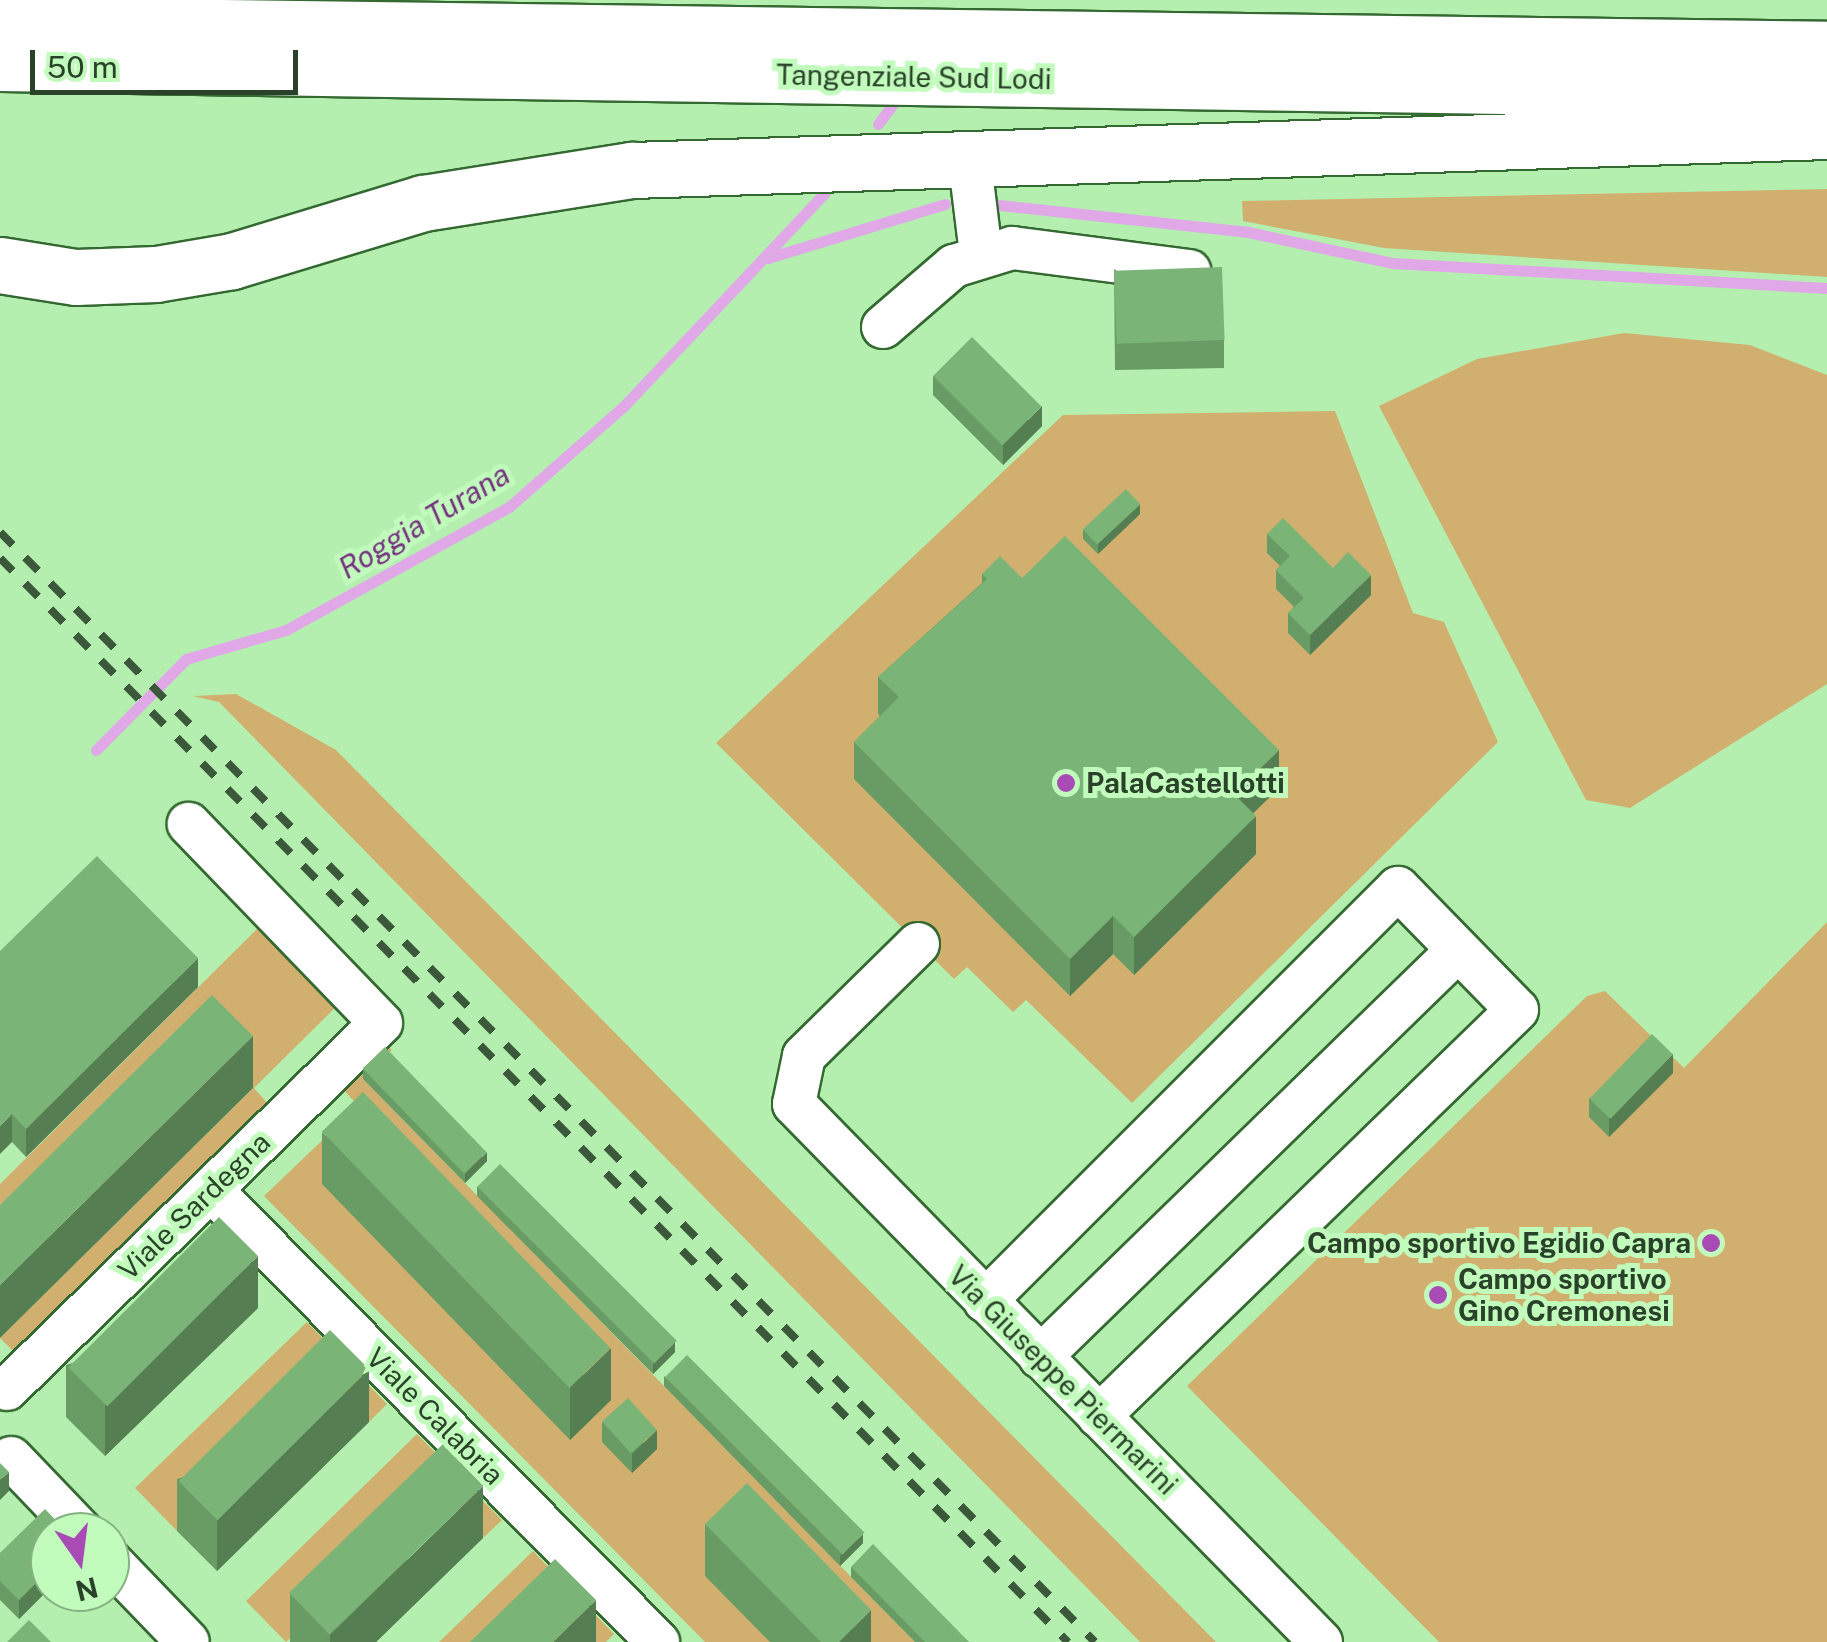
<!DOCTYPE html>
<style>
body{margin:0}
#map{position:relative;width:1827px;height:1642px;overflow:hidden;background:#b4efb0;font-family:"Public Sans",sans-serif}
div>[style]{position:absolute}
[style*='--x']{left:calc(var(--x)*1px);top:calc(var(--y)*1px);width:calc(var(--w)*1px);rotate:calc(var(--a)*1deg)}
.green>*{inset:0;background:#d1b06f}
.stream>*{height:11px;margin:-5.5px;padding:0 5.5px;transform-origin:5.5px;border-radius:5.5px;background:#e1a8e8}
.roads{filter:drop-shadow(2px 0 #346931) drop-shadow(-2px 0 #346931) drop-shadow(0 2px #346931) drop-shadow(0 -2px #346931)}
.minor>*{height:42px;margin:-21px;padding:0 21px;transform-origin:21px;border-radius:21px;background:#fff}
.highway>*{height:55px;margin:-27.5px;padding:0 27.5px;transform-origin:27.5px;border-radius:27.5px;background:#fff}
.rail>*{height:8px;margin-top:-4px;transform-origin:0;background:repeating-linear-gradient(90deg,#3c583a 0 18px,transparent 0 36px)}
.wall>*{inset:0;background:#699b65}
.shaded-wall>*{inset:0;background:#557e53}
.building>*{inset:0;background:#7ab476;transform-origin:0 0}
.dots>*{width:28px;height:28px;translate:-50% -50%;box-sizing:border-box;border:5px solid #c1fcbd;border-radius:50%}
span{translate:-50% -50%;white-space:nowrap;text-align:center;line-height:1.15;-webkit-text-stroke:10px #c1fcbd;paint-order:stroke}
.street-label{font-size:28px;color:#2a4229}
.poi-label{font-size:28px;color:#2a4229;font-weight:700}
.left{translate:0 -50%;text-align:left}
.right{translate:-100% -50%;text-align:right}
.water-label{font-size:30px;color:#76337f;font-style:italic}
.north{position:absolute;left:30px;top:1512px;width:100px;height:100px;box-sizing:border-box;background:#c1fcbd;border:2px solid #85b282;border-radius:50%;rotate:166deg;font-size:28px;font-weight:700;line-height:40px;text-align:center;color:#2a4229}
.north::after{content:'';display:block;margin:auto;width:35px;height:45px;background:#a94bb5;clip-path:polygon(50% 0,100% 100%,50% 72%,0 100%)}
.scale{position:absolute;left:30px;top:50px;width:268px;height:45px;box-sizing:border-box;border:5px solid #2a4229;border-top:0;padding-left:12px;font-size:30px;line-height:35px;white-space:nowrap;color:#2a4229;-webkit-text-stroke:8px #c1fcbd;paint-order:stroke}
</style>
<div id="map">
<div class="green">
<div style="clip-path:polygon(1827px 189px,1827px 277px,1384px 248px,1243px 221px,1242px 201px)"></div>
<div style="clip-path:polygon(1624px 333px,1750px 345px,1827px 375px,1827px 684px,1630px 808px,1586px 800px,1379px 406px,1477px 359px)"></div>
<div style="clip-path:polygon(1335px 411px,1413px 613px,1444px 622px,1498px 742px,1132px 1103px,1026px 1000px,1013px 1012px,967px 967px,954px 979px,716px 743px,1063px 415px)"></div>
<div style="clip-path:polygon(236px 694px,336px 750px,1216px 1642px,1140px 1642px,219px 702px,193px 696px)"></div>
<div style="clip-path:polygon(264px 922px,341px 1002px,254px 1088px,269px 1105px,14px 1352px,0 1338px,253px 1088px,0 1257px,0 1184px)"></div>
<div style="clip-path:polygon(1827px 922px,1827px 1642px,1439px 1642px,1187px 1386px,1587px 996px,1605px 991px,1684px 1068px)"></div>
<div style="clip-path:polygon(386px 1044px,392px 1050px,363px 1079px,915px 1642px,705px 1642px,264px 1196px,358px 1106px,342px 1088px)"></div>
<div style="clip-path:polygon(307px 1322px,387px 1404px,369px 1422px,330px 1382px,177px 1531px,135px 1488px)"></div>
<div style="clip-path:polygon(417px 1434px,502px 1520px,483px 1538px,443px 1497px,286px 1642px,246px 1601px)"></div>
<div style="clip-path:polygon(533px 1551px,614px 1634px,606px 1642px,439px 1642px)"></div>
</div>
<div class="stream">
<div style="--x:878;--y:124;--w:31;--a:-53"></div>
<div style="--x:990;--y:204;--w:260;--a:6.2"></div>
<div style="--x:1248;--y:232;--w:148;--a:12.1"></div>
<div style="--x:1393;--y:263;--w:435;--a:3.3"></div>
<div style="--x:768;--y:258;--w:185;--a:-17"></div>
<div style="--x:96;--y:750;--w:128;--a:-45.3"></div>
<div style="--x:186;--y:659;--w:104;--a:-16.2"></div>
<div style="--x:286;--y:630;--w:255;--a:-28.9"></div>
<div style="--x:509;--y:507;--w:152;--a:-41.3"></div>
<div style="--x:623;--y:407;--w:294;--a:-46.7"></div>
</div>
<div class="roads">
<div class="minor">
<div style="--x:969;--y:156;--w:99;--a:83"></div>
<div style="--x:883;--y:327;--w:94;--a:-40.7"></div>
<div style="--x:954;--y:266;--w:61;--a:-17.2"></div>
<div style="--x:1012;--y:248;--w:179;--a:7.4"></div>
<div style="--x:918;--y:944;--w:160;--a:135.5"></div>
<div style="--x:804;--y:1056;--w:49;--a:101.8"></div>
<div style="--x:794;--y:1104;--w:753;--a:45.59"></div>
<div style="--x:211;--y:1190;--w:636;--a:45.32"></div>
<div style="--x:985;--y:1301;--w:584;--a:-45"></div>
<div style="--x:1398;--y:888;--w:170;--a:45.7"></div>
<div style="--x:1517;--y:1010;--w:583;--a:135.83"></div>
<div style="--x:1040;--y:1357;--w:583;--a:-44.24"></div>
<div style="--x:7;--y:1389;--w:523;--a:-44.38"></div>
<div style="--x:381;--y:1023;--w:277;--a:-134"></div>
<div style="--x:11;--y:1458;--w:103;--a:46.2"></div>
<div style="--x:110;--y:1561;--w:112;--a:46.1"></div>
</div>
<div class="highway">
<div style="--x:0;--y:24;--w:1827;--a:0.78"></div>
<div style="--x:0;--y:63;--w:1827;--a:0.88"></div>
<div style="--x:0;--y:265;--w:77;--a:9"></div>
<div style="--x:76;--y:277;--w:80;--a:-2.1"></div>
<div style="--x:156;--y:274;--w:77;--a:-9.7"></div>
<div style="--x:232;--y:261;--w:200;--a:-16.9"></div>
<div style="--x:423;--y:203;--w:212;--a:-9"></div>
<div style="--x:632;--y:170;--w:1196;--a:-1.87"></div>
</div>
</div>
<div class="rail">
<div style="--x:0;--y:532;--w:1559;--a:45.39"></div>
<div style="--x:0;--y:558;--w:1522;--a:45.43"></div>
</div>
<div class="wall">
<div style="clip-path:polygon(1114px 269px,1224px 340px,1224px 368px,1115px 370px)"></div>
<div style="clip-path:polygon(933px 376px,1042px 426px,1003px 465px,933px 395px)"></div>
<div style="clip-path:polygon(1140px 514px,1098px 554px,1083px 539px,1083px 529px)"></div>
<div style="clip-path:polygon(1267px 534px,1333px 568px,1371px 595px,1310px 655px,1288px 633px,1288px 613px,1294px 607px,1276px 589px,1276px 570px,1280px 566px,1267px 553px)"></div>
<div style="clip-path:polygon(982px 574px,1022px 578px,1279px 788px,1253px 813px,1256px 854px,1134px 975px,1113px 954px,1070px 996px,854px 779px,854px 742px,880px 716px,878px 714px,878px 677px,982px 583px)"></div>
<div style="clip-path:polygon(0 951px,198px 987px,26px 1157px,12px 1142px)"></div>
<div style="clip-path:polygon(363px 1069px,487px 1161px,465px 1183px,363px 1079px)"></div>
<div style="clip-path:polygon(1673px 1073px,1609px 1137px,1589px 1117px,1589px 1098px)"></div>
<div style="clip-path:polygon(322px 1132px,611px 1400px,570px 1440px,322px 1184px)"></div>
<div style="clip-path:polygon(477px 1186px,675px 1352px,653px 1374px,477px 1196px)"></div>
<div style="clip-path:polygon(258px 1308px,105px 1456px,66px 1417px,66px 1365px)"></div>
<div style="clip-path:polygon(664px 1376px,863px 1543px,840px 1566px,664px 1386px)"></div>
<div style="clip-path:polygon(369px 1422px,217px 1571px,177px 1531px,177px 1479px)"></div>
<div style="clip-path:polygon(602px 1422px,657px 1449px,632px 1473px,602px 1442px)"></div>
<div style="clip-path:polygon(705px 1524px,871px 1642px,770px 1642px,705px 1576px)"></div>
<div style="clip-path:polygon(50px 1532px,50px 1588px,19px 1619px,0 1600px,0 1627px,0 1553px)"></div>
<div style="clip-path:polygon(483px 1538px,376px 1642px,290px 1642px,290px 1594px)"></div>
<div style="clip-path:polygon(851px 1567px,969px 1642px,915px 1642px,851px 1577px)"></div>
</div>
<div class="shaded-wall">
<div style="clip-path:polygon(1042px 406px,1042px 426px,1003px 465px,1003px 445px)"></div>
<div style="clip-path:polygon(1140px 504px,1140px 514px,1098px 554px,1098px 544px)"></div>
<div style="clip-path:polygon(1371px 575px,1371px 595px,1310px 655px,1310px 635px)"></div>
<div style="clip-path:polygon(1279px 750px,1279px 788px,1234px 832px,1234px 794px)"></div>
<div style="clip-path:polygon(1256px 816px,1256px 854px,1134px 975px,1134px 937px)"></div>
<div style="clip-path:polygon(1113px 916px,1113px 954px,1070px 996px,1070px 959px)"></div>
<div style="clip-path:polygon(198px 958px,198px 987px,26px 1157px,26px 1129px)"></div>
<div style="clip-path:polygon(253px 1036px,253px 1088px,0 1338px,0 1285px)"></div>
<div style="clip-path:polygon(1673px 1054px,1673px 1073px,1609px 1137px,1609px 1118px)"></div>
<div style="clip-path:polygon(12px 1114px,12px 1142px,0 1154px,0 1126px)"></div>
<div style="clip-path:polygon(487px 1152px,487px 1161px,465px 1183px,465px 1174px)"></div>
<div style="clip-path:polygon(258px 1256px,258px 1308px,105px 1456px,105px 1404px)"></div>
<div style="clip-path:polygon(675px 1342px,675px 1352px,653px 1374px,653px 1364px)"></div>
<div style="clip-path:polygon(611px 1348px,611px 1400px,570px 1440px,570px 1388px)"></div>
<div style="clip-path:polygon(369px 1369px,369px 1422px,217px 1571px,217px 1519px)"></div>
<div style="clip-path:polygon(657px 1430px,657px 1449px,632px 1473px,632px 1454px)"></div>
<div style="clip-path:polygon(9px 1472px,9px 1491px,0 1500px,0 1480px)"></div>
<div style="clip-path:polygon(483px 1486px,483px 1538px,376px 1642px,330px 1642px,330px 1635px)"></div>
<div style="clip-path:polygon(863px 1534px,863px 1543px,840px 1566px,840px 1556px)"></div>
<div style="clip-path:polygon(50px 1569px,50px 1588px,19px 1619px,19px 1600px)"></div>
<div style="clip-path:polygon(596px 1600px,596px 1642px,553px 1642px)"></div>
<div style="clip-path:polygon(871px 1610px,871px 1642px,839px 1642px)"></div>
</div>
<div class="building">
<div style="left:1222px;top:267px;width:73px;height:108px;rotate:88deg"></div>
<div style="left:972px;top:337px;width:98px;height:55px;rotate:45deg"></div>
<div style="left:1126px;top:489px;width:21px;height:59px;rotate:47deg"></div>
<div style="clip-path:polygon(1283px 518px,1333px 568px,1348px 552px,1371px 575px,1310px 635px,1288px 613px,1304px 598px,1276px 570px,1290px 556px,1267px 534px)"></div>
<div style="clip-path:polygon(1065px 536px,1279px 750px,1234px 794px,1256px 816px,1134px 937px,1113px 916px,1070px 959px,854px 742px,899px 697px,878px 677px,987px 579px,982px 574px,1000px 556px,1022px 578px)"></div>
<div style="clip-path:polygon(97px 856px,198px 958px,26px 1129px,12px 1114px,0 1126px,0 951px)"></div>
<div style="clip-path:polygon(212px 995px,253px 1036px,0 1285px,0 1205px)"></div>
<div style="left:1652px;top:1034px;width:29px;height:90px;rotate:44deg"></div>
<div style="left:385px;top:1047px;width:146px;height:31px;rotate:46deg"></div>
<div style="left:363px;top:1092px;width:356px;height:57px;rotate:46deg"></div>
<div style="left:500px;top:1164px;width:250px;height:32px;rotate:45deg"></div>
<div style="left:219px;top:1217px;width:55px;height:213px;rotate:45deg"></div>
<div style="left:330px;top:1330px;width:55px;height:214px;rotate:45deg"></div>
<div style="left:687px;top:1355px;width:251px;height:31px;rotate:45deg"></div>
<div style="left:628px;top:1398px;width:43px;height:35px;rotate:48deg"></div>
<div style="left:443px;top:1444px;width:58px;height:214px;rotate:46deg"></div>
<div style="clip-path:polygon(0 1463px,9px 1472px,0 1480px)"></div>
<div style="clip-path:polygon(747px 1483px,871px 1610px,839px 1642px,821px 1642px,705px 1524px)"></div>
<div style="clip-path:polygon(45px 1509px,67px 1532px,50px 1532px,50px 1569px,19px 1600px,0 1581px,0 1553px)"></div>
<div style="clip-path:polygon(873px 1544px,969px 1642px,925px 1642px,851px 1567px)"></div>
<div style="clip-path:polygon(555px 1559px,596px 1600px,553px 1642px,470px 1642px)"></div>
<div style="clip-path:polygon(29px 1620px,51px 1642px,7px 1642px)"></div>
</div>
<div class="dots">
<div style="left:1066px;top:783px;background:#a94bb5"></div>
<div style="left:1711px;top:1243px;background:#a94bb5"></div>
<div style="left:1438px;top:1295px;background:#a94bb5"></div>
</div>
<div class="street-label">
<span style="left:914px;top:77px;rotate:1deg">Tangenziale Sud Lodi</span>
<span style="left:194px;top:1206px;rotate:-44deg">Viale Sardegna</span>
<span style="left:1063px;top:1380px;rotate:45deg">Via Giuseppe Piermarini</span>
<span style="left:435px;top:1416px;rotate:45deg">Viale Calabria</span>
</div>
<div class="poi-label">
<span class="left" style="left:1086px;top:783px">PalaCastellotti</span>
<span class="right" style="left:1691px;top:1243px">Campo sportivo Egidio Capra</span>
<span class="left" style="left:1458px;top:1295px">Campo sportivo<br>Gino Cremonesi</span>
</div>
<div class="water-label">
<span style="left:424px;top:521px;rotate:-31deg">Roggia Turana</span>
</div>
<div class="north">N</div>
<div class="scale">50 m</div>
</div>
